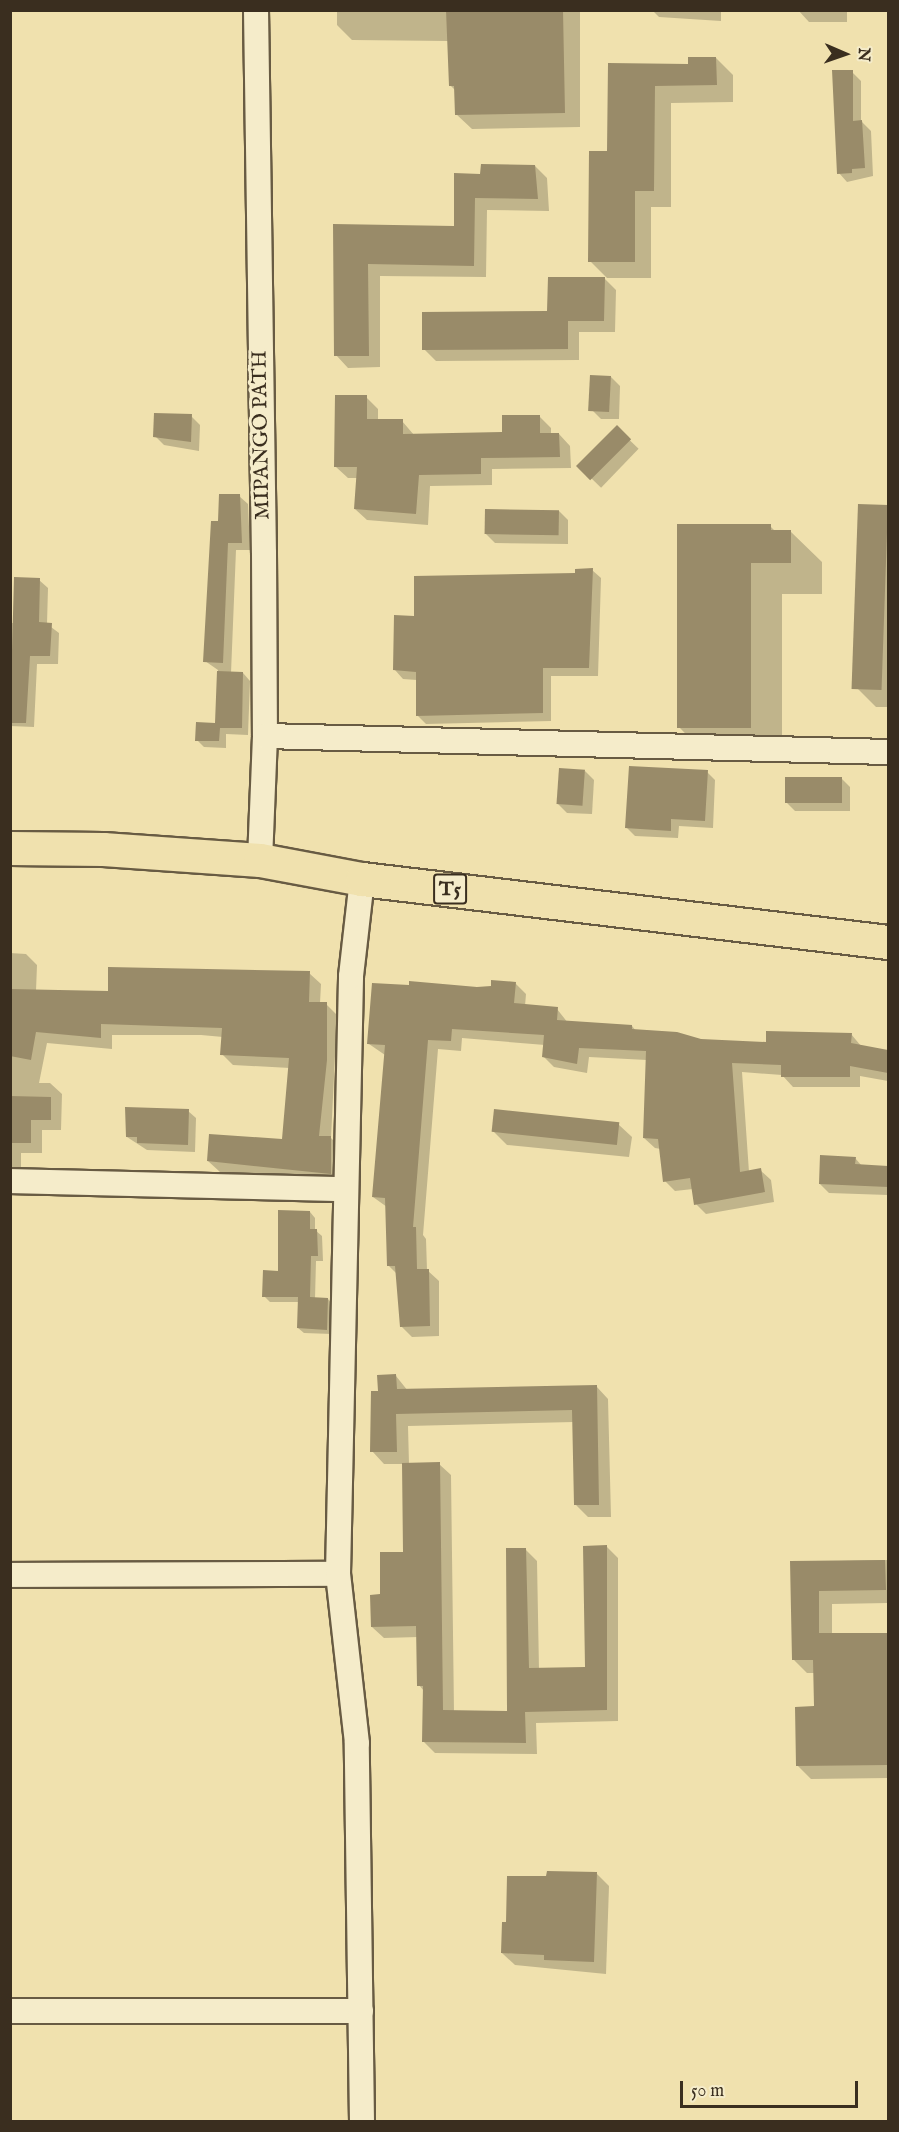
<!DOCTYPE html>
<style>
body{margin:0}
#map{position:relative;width:899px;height:2132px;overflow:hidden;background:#f0e1ae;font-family:"IM FELL English",serif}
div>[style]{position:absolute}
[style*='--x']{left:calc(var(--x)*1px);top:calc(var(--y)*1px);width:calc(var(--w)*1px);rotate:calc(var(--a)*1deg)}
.shadow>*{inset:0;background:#0003;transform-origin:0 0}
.building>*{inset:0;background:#998b69;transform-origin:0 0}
.roads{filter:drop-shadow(2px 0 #685b43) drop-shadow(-2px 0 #685b43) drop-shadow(0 2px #685b43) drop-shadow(0 -2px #685b43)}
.street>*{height:24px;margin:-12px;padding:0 12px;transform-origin:12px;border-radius:12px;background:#f5ecca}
.highway>*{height:33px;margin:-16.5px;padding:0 16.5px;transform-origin:16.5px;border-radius:16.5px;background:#f0e1ae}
span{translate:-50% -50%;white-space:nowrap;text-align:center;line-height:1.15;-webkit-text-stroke:6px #f5ecca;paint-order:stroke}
.shield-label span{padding:2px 4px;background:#f5ecca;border:2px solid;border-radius:4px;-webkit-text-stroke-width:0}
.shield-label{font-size:20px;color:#3a2e1f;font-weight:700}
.street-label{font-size:21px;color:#3a2e1f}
.frame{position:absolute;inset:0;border:12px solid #3a2e1f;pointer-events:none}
.north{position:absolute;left:815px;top:24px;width:60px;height:60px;-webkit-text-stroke:4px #f5ecca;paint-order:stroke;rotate:92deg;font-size:16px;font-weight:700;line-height:24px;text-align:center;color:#3a2e1f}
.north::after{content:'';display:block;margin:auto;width:21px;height:27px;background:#3a2e1f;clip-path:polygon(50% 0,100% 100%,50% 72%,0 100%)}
.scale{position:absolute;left:680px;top:2081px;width:178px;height:27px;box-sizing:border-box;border:3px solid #3a2e1f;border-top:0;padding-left:8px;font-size:18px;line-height:21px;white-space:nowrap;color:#3a2e1f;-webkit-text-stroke:4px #f5ecca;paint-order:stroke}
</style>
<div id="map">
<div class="shadow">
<div style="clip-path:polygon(337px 10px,580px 10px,580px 127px,472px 129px,456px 114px,456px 91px,450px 85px,449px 41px,352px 40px,337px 25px)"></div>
<div style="clip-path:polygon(652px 10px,721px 10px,721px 21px,659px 17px)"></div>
<div style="clip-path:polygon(798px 10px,847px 10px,847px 22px,809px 22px)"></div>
<div style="clip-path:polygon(716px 58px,733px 75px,733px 102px,671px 103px,671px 207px,651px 207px,651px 278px,607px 278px,590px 261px,609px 152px,609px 65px,690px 65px)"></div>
<div style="clip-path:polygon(852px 72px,861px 81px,861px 121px,871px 131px,873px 176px,847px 182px,839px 173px)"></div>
<div style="clip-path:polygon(535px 166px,547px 178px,549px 211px,487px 210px,486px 277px,380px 276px,380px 367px,348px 368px,336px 355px,335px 225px,455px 228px,482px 175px)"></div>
<div style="clip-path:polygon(604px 278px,616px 290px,615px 332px,579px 332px,579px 360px,436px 361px,424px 349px,549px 313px)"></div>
<div style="clip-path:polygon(611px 377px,620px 386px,619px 419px,601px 419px,592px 410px)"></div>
<div style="clip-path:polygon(366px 397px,378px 409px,378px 420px,402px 421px,414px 435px,504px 434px,539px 416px,551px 428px,551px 434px,559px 434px,570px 446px,571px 468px,492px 469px,492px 485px,430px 486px,428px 525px,367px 520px,355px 509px,358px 478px,348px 478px,336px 467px)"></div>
<div style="clip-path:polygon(191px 416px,200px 425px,199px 451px,164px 445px,155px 436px)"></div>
<div style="left:617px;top:428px;width:30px;height:54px;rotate:44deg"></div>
<div style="clip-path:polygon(239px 496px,248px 504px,250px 550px,236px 550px,231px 673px,243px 673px,250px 681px,248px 735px,226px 734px,226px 748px,204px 747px,197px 740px,217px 724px,218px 670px,205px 661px,220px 523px)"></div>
<div style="clip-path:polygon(859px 506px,888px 506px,888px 707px,876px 707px,858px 689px)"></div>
<div style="clip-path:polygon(559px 511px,568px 520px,568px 544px,495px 543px,486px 534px)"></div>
<div style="clip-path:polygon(679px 526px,770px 526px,775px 531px,790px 531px,822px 562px,822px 594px,782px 594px,782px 759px,710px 759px,679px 727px)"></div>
<div style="clip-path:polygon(592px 570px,601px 578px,598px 676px,551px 676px,551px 721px,426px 724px,418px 716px,417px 680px,403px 679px,395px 670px,415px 618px)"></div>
<div style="clip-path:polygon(39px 580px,48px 588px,47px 624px,59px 633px,58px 664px,37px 664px,34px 727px,10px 726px,10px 623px,14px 623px)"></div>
<div style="clip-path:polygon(585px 771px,594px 780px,592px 814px,567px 813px,558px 804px)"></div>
<div style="clip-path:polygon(707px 772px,715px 780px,713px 828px,679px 826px,678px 838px,635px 836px,627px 828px)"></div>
<div style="clip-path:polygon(841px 778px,850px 787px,850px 811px,795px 811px,786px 802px)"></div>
<div style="clip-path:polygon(10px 953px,26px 954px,37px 965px,36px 991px,109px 993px,309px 973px,321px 984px,320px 1003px,326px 1004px,337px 1015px,331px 1138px,342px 1149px,342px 1185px,220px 1172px,208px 1161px,284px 1141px,290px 1068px,233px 1065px,222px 1054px,223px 1037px,201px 1035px,112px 1035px,112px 1049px,47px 1043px,39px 1083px,50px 1083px,62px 1094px,61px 1130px,42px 1130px,42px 1153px,21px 1153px,21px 1174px,10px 1174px)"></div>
<div style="clip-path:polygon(515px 983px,526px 994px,525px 1006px,557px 1009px,568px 1023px,632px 1026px,636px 1031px,701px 1040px,767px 1044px,851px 1034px,861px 1046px,888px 1051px,888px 1081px,860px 1076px,860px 1087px,793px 1087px,782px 1075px,742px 1072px,749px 1172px,760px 1170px,771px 1180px,774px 1202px,706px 1214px,696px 1204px,693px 1189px,675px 1191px,665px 1181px,661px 1149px,655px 1148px,644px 1138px,647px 1060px,589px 1057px,587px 1073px,554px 1067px,544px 1057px,545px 1045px,462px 1038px,461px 1051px,438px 1049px,423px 1235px,426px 1239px,427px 1270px,439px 1281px,439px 1336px,412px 1337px,401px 1326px,397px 1274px,388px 1265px,387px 1207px,373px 1197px,385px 1055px,369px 1044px,477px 989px)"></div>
<div style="clip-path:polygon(188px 1111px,196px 1118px,195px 1152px,147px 1150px,127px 1137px)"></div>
<div style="clip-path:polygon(618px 1124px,632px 1137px,629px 1157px,507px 1145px,493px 1131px)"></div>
<div style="clip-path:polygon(855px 1158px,862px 1166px,888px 1167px,888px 1195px,829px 1193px,820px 1184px)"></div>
<div style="clip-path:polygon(310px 1212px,315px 1218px,315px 1230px,322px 1236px,323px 1261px,316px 1261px,315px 1299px,328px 1299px,333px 1305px,332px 1334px,304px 1333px,298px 1328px,299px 1302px,270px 1302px,264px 1296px)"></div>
<div style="clip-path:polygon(396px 1376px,408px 1391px,596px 1386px,608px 1399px,611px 1517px,588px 1517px,576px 1505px,574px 1422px,408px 1426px,409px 1464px,439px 1464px,451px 1475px,454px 1712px,508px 1712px,526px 1550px,537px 1561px,539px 1670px,587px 1669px,607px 1547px,618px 1558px,618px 1721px,536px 1723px,537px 1754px,435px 1753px,423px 1741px,424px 1691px,419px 1685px,418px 1637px,384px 1638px,372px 1627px,382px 1596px,405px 1553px,403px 1464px,384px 1464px,372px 1451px,379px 1392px)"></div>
<div style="clip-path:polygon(888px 1560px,888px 1603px,832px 1604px,832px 1634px,888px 1634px,888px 1778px,811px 1779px,797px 1765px,815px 1708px,815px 1673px,807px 1673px,794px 1660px,792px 1562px)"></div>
<div style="clip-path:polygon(597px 1874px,609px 1886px,606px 1974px,515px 1965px,502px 1953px,508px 1923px,548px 1878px)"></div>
</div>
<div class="building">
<div style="clip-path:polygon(446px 10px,563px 10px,565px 113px,455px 115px,454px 86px,449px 86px)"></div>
<div style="clip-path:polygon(688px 57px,716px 57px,717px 85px,655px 86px,654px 191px,635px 191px,635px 262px,588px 262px,589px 151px,607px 151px,608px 63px,688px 64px)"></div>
<div style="clip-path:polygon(832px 70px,853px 70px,853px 121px,862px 120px,865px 168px,852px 169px,852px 173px,837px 174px)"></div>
<div style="clip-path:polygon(481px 164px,535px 165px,538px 199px,475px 198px,474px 266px,368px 264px,369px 356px,334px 356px,333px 224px,454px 226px,454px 173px,480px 174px)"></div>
<div style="clip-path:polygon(548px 277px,605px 277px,604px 321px,568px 321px,568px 349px,422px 350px,422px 312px,547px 311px)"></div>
<div style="left:590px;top:375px;width:21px;height:36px;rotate:3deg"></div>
<div style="clip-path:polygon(335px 395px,367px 395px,367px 419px,403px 419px,403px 434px,502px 432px,502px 415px,540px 415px,540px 433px,559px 433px,560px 457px,481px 458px,481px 474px,419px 475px,416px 514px,354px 509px,357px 467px,334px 467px)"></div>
<div style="clip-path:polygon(154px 413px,192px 414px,191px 442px,153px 437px)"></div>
<div style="left:617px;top:425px;width:20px;height:58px;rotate:45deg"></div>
<div style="clip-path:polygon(219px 494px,240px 494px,242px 543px,228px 543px,223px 663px,203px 662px,211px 521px,218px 521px)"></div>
<div style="left:858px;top:504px;width:30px;height:185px;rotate:2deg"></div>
<div style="left:485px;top:509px;width:74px;height:25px;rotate:1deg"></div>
<div style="clip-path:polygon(677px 524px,771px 524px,771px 530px,791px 530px,791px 563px,751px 563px,751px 728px,677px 728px)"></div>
<div style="clip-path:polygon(593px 568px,589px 668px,543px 668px,543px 713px,416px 716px,416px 672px,393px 670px,394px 615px,414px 616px,414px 576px,575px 573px,575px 569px)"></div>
<div style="clip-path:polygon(14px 577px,40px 578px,39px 622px,52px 623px,50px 656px,30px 656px,26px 723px,10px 723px)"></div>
<div style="clip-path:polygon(217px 671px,243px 672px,242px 728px,220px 728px,219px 741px,195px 741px,196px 722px,215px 723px)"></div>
<div style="clip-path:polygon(629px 766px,708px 770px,705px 821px,671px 819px,671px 831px,625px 828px)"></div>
<div style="left:559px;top:768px;width:26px;height:36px;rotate:4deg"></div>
<div style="left:785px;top:777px;width:57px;height:26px"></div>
<div style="clip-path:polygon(108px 967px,310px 971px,309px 1002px,327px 1002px,327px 1060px,319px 1136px,331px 1136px,331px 1174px,207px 1161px,209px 1134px,282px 1139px,289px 1058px,220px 1055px,222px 1028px,101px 1024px,101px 1038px,36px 1032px,31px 1060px,10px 1056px,10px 989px,108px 991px)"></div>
<div style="clip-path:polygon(491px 980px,516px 982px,514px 1003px,558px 1007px,557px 1020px,632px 1025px,632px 1029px,677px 1032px,701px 1039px,766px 1042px,766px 1031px,852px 1033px,851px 1043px,888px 1050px,888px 1073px,850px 1066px,850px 1077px,781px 1077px,781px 1065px,732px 1063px,740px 1172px,761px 1168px,765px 1192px,694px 1205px,690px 1178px,663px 1182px,658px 1139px,643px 1138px,646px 1051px,579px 1048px,577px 1064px,542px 1057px,544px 1035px,452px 1029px,451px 1041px,428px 1040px,413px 1227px,416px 1227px,417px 1269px,429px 1269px,430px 1326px,400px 1327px,395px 1266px,387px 1266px,385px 1198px,372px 1197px,385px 1045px,367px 1044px,372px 983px,409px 985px,409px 981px,477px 987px,491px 986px)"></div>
<div style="clip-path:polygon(10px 1096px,51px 1097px,51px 1120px,31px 1120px,31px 1143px,10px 1143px)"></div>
<div style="clip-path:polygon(125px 1107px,189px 1109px,188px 1145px,137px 1143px,137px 1137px,126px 1137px)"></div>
<div style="left:494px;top:1109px;width:126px;height:23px;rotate:6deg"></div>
<div style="clip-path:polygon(820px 1155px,856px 1157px,855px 1164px,888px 1166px,888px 1187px,819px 1184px)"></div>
<div style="clip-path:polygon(278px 1210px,310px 1211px,310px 1229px,317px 1229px,318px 1256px,311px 1256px,310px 1297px,328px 1298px,327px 1330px,297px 1328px,298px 1297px,262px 1297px,263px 1270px,278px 1271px)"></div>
<div style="clip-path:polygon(396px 1374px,397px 1389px,597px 1385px,599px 1505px,574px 1505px,572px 1410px,396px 1414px,397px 1452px,370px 1452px,371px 1391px,378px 1391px,377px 1375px)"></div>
<div style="clip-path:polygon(440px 1462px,443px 1710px,507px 1711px,506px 1548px,526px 1548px,529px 1668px,585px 1667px,583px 1546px,607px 1545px,607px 1710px,525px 1712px,526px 1743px,422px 1742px,423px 1686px,417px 1686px,416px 1626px,371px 1627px,370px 1595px,380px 1594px,380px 1552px,403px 1552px,402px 1463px)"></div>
<div style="clip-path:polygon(885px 1560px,886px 1590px,819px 1591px,819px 1633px,888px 1633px,888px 1765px,796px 1766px,795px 1707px,814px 1706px,813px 1660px,792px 1660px,790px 1561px)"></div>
<div style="clip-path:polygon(547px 1871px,597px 1872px,594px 1962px,544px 1960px,544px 1955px,501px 1953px,502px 1922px,506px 1922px,507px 1876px,546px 1876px)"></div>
</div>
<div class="roads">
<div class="street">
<div style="--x:256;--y:10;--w:543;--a:89.16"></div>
<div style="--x:264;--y:553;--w:183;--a:89.7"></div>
<div style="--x:265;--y:736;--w:124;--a:92.3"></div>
<div style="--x:265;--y:736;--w:623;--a:1.47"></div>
<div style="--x:10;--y:1181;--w:334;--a:1.4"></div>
<div style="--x:10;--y:1575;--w:328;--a:-0.2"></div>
<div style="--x:10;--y:2011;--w:351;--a:0"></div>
<div style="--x:362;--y:2122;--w:379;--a:-90.8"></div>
<div style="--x:357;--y:1743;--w:170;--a:-96.4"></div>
<div style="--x:338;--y:1574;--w:598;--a:-88.75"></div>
<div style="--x:351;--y:976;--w:98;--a:-83.5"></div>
</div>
<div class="highway">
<div style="--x:10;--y:848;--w:93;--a:0.6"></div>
<div style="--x:103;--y:849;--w:157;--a:4"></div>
<div style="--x:260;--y:860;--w:104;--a:10.6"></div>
<div style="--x:362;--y:879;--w:530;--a:6.83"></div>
</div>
</div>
<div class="shield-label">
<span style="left:450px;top:889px">T5</span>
</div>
<div class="street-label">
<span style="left:262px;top:435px;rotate:-91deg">MIPANGO PATH</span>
</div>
<div class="frame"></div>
<div class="north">N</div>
<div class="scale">50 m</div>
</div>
